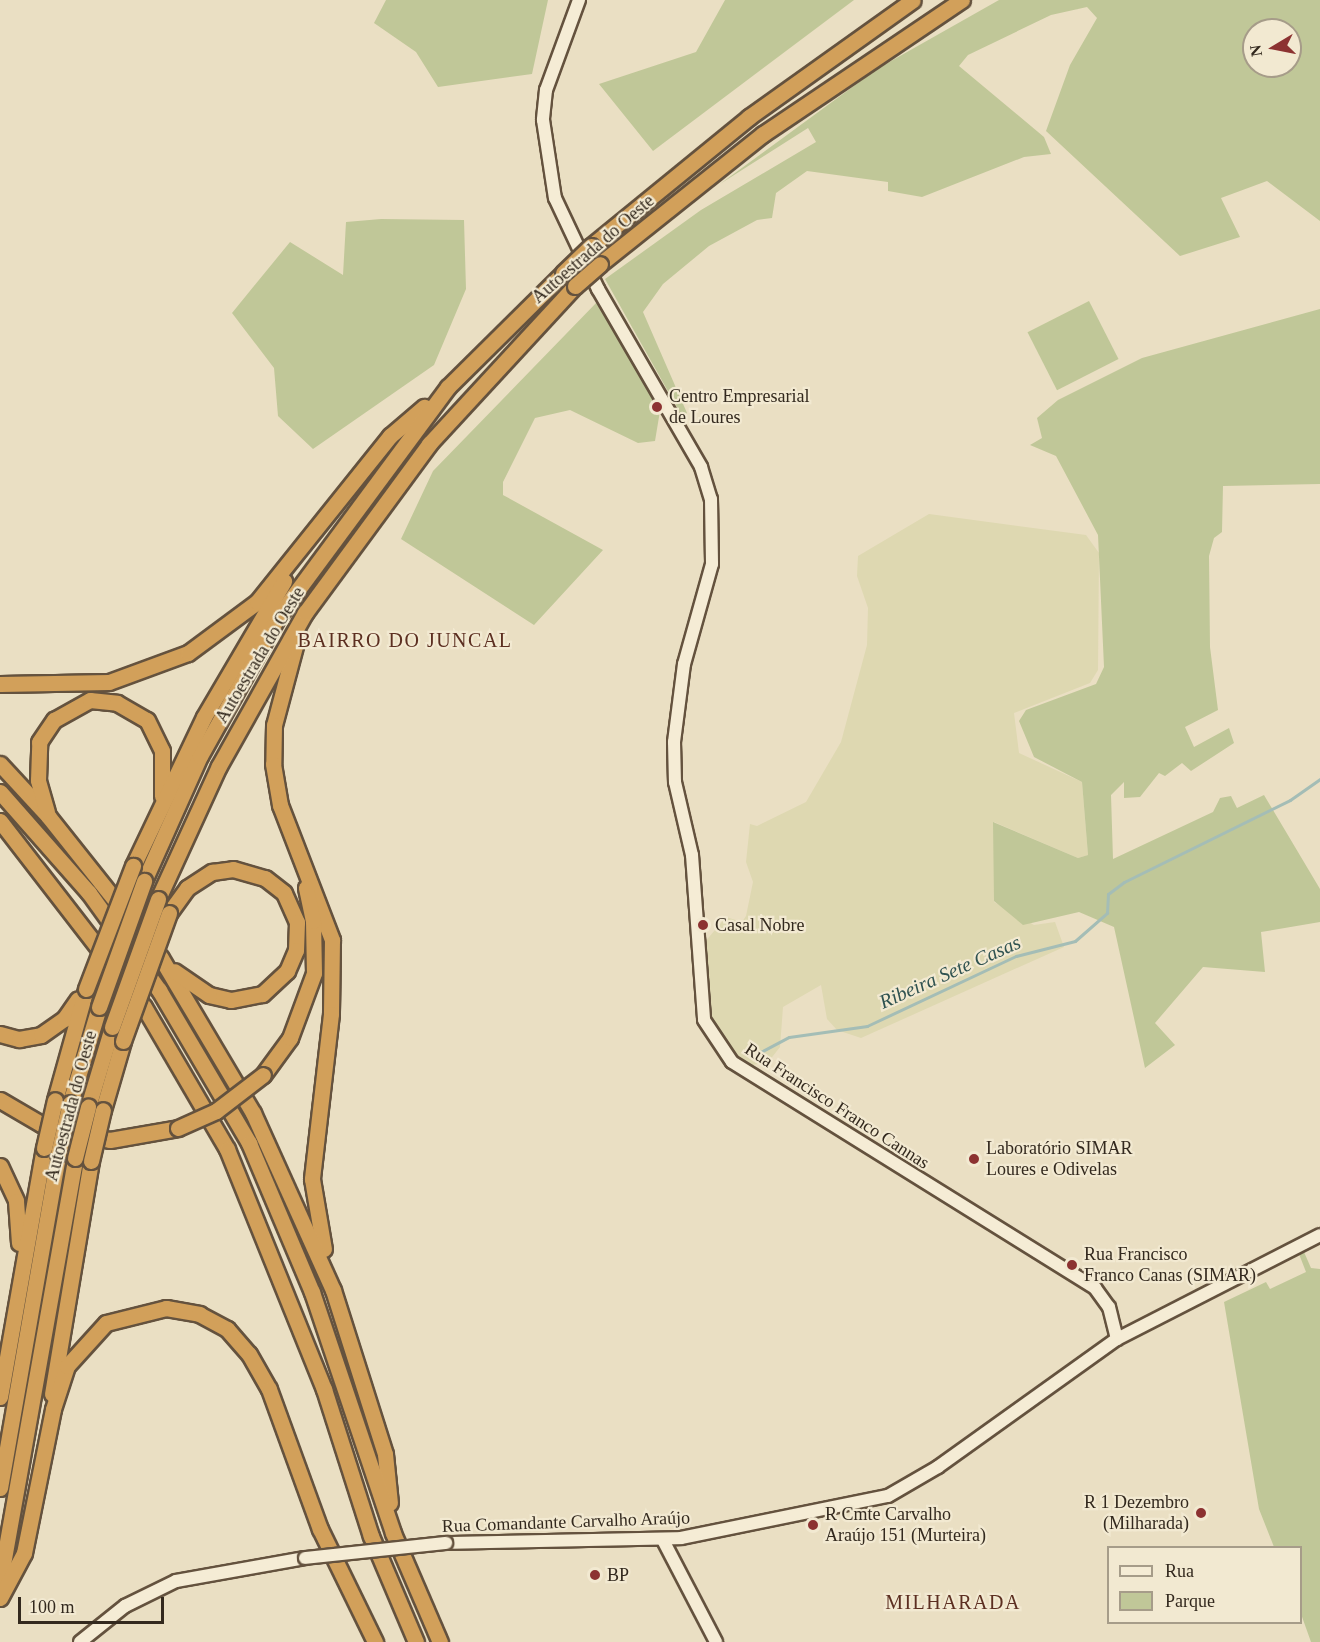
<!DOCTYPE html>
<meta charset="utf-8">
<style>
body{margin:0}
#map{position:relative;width:1320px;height:1642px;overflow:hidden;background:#eadfc3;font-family:"Times New Roman",serif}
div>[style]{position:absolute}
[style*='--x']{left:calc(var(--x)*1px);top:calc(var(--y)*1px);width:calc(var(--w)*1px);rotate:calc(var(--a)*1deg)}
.farmland>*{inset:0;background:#ded8b1}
.green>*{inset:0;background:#c0c798;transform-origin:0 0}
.stream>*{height:3px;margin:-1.5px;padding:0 1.5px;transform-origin:1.5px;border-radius:1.5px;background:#a4bdb6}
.roads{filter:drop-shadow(2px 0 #64523e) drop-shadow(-2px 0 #64523e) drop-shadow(0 2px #64523e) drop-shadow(0 -2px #64523e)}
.secondary>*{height:12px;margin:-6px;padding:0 6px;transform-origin:6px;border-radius:6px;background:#f5ecd5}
.highway>*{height:15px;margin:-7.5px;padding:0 7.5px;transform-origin:7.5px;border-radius:7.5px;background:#d2a05a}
.bridges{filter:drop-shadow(2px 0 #64523e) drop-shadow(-2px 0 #64523e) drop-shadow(0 2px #64523e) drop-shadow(0 -2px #64523e)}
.secondary-bridge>*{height:12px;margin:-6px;padding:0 6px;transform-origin:6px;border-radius:6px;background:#f5ecd5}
.highway-bridge>*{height:15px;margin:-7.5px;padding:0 7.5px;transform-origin:7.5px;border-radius:7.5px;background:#d2a05a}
.dots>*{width:16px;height:16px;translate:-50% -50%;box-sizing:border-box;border:3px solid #f2e9d1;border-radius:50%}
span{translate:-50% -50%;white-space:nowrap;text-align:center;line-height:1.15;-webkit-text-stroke:4.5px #f2e9d1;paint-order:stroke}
.street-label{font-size:18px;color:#33291e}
.poi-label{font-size:18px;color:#33291e}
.left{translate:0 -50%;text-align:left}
.right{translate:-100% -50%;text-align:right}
.neighbourhood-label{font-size:20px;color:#5c2f21;letter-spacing:1.5px}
.water-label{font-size:20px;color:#2f5250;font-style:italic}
.legend{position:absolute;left:1107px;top:1546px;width:195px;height:78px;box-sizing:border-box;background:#f2e9d1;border:2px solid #a69c89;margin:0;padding:8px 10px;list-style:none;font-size:18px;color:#33291e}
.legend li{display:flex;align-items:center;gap:12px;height:30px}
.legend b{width:30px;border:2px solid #a69c89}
.north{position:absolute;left:1242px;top:18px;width:60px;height:60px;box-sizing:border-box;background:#f2e9d1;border:2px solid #a69c89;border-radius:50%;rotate:260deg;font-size:16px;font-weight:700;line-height:24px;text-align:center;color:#33291e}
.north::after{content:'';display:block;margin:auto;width:21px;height:27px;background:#8c3231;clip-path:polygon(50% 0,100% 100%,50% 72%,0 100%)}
.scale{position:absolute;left:18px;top:1597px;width:146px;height:27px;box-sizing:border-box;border:3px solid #33291e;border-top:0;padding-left:8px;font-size:18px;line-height:21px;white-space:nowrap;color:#33291e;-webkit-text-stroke:4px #f2e9d1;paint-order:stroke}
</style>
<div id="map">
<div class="farmland">
<div style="clip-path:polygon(929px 514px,1086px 535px,1099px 553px,1098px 670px,1090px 683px,1014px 713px,1019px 753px,1082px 782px,1088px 855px,1078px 858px,994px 822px,994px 902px,1034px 925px,1055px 922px,1064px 947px,861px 1038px,837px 1030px,827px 1019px,821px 985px,783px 1007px,780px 1047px,769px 1061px,742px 1068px,704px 1020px,704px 943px,726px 917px,742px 922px,746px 916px,753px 882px,746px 862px,750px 824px,757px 826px,806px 802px,841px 742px,867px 645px,868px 608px,857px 576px,858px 556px)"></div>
</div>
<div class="green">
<div style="clip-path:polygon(386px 0,548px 0,532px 74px,438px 87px,416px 52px,374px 23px)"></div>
<div style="clip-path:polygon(725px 0,854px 0,653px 151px,599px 84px,696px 52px)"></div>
<div style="clip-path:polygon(evenodd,999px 0,1320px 0,1320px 221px,1267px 181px,1221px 198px,1240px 237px,1180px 256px,1046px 131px,1070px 65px,1097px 18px,1087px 7px,1051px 15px,968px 55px,959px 66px,1044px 137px,1051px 154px,1024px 157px,922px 197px,888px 191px,888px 182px,807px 171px,776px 193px,772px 218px,757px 220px,709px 246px,663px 284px,643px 312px,687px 413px,683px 418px,605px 279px,701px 210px,816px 142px,808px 128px,720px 184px,877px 69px,999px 0,1254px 30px,1290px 30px,1290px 66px,1254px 66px,1254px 30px)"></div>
<div style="clip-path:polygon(381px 219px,464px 220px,466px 289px,434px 365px,313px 449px,278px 416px,274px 368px,232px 313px,290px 242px,343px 275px,346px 222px)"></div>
<div style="clip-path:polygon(598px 301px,660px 411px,655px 441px,638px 443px,570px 410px,535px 418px,503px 482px,503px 495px,603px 550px,534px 625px,401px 539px,433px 471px)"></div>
<div style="left:1089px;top:301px;width:65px;height:69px;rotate:63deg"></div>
<div style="clip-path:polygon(1320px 309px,1320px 484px,1223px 486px,1222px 532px,1214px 538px,1209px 556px,1210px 647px,1218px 710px,1185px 727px,1194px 747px,1229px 728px,1234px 743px,1191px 771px,1182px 763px,1165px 776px,1159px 773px,1140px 797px,1124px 798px,1124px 782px,1111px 795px,1113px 859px,1213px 812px,1220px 798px,1231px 796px,1237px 808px,1264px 795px,1320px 889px,1320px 922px,1261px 932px,1265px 972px,1203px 967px,1155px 1023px,1175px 1045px,1145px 1068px,1114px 927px,1079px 912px,1023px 925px,994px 901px,993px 822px,1078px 858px,1088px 855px,1082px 782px,1034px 757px,1019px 721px,1026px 710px,1096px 684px,1104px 667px,1098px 535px,1056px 456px,1030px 445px,1042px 438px,1037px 418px,1058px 400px,1142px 358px)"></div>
<div style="clip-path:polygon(1304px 1252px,1311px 1268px,1320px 1269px,1320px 1642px,1311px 1642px,1301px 1614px,1300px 1548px,1274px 1547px,1259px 1509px,1224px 1302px,1266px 1282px,1270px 1289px,1306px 1272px,1299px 1254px)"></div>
</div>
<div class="stream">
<div style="--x:755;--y:1055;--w:38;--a:-28"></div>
<div style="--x:789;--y:1037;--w:79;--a:-8"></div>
<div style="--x:867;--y:1026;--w:165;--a:-25.2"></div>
<div style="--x:1016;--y:956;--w:61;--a:-14.3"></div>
<div style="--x:1075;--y:941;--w:43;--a:-41.2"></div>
<div style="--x:1107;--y:913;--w:19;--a:-87"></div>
<div style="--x:1108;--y:894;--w:20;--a:-37"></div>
<div style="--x:1124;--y:882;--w:185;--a:-26.3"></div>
<div style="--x:1290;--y:800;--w:37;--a:-35"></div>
</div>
<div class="roads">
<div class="secondary">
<div style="--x:579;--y:0;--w:96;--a:110.1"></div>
<div style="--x:546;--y:90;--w:30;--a:96"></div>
<div style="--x:543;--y:120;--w:79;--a:81.3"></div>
<div style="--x:555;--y:198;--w:101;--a:64.7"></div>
<div style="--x:598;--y:289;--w:206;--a:59.9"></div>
<div style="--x:701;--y:467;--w:34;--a:73"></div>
<div style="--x:711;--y:499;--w:65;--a:89.1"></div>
<div style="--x:712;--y:564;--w:104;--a:105.6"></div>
<div style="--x:684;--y:664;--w:79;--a:97.3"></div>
<div style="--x:674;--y:742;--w:40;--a:88.6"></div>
<div style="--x:675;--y:782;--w:75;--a:76.9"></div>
<div style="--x:692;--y:855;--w:165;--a:85.8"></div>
<div style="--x:704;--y:1020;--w:50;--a:56.3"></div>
<div style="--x:732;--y:1062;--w:428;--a:31.9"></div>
<div style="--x:1095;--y:1288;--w:24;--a:54"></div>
<div style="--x:1109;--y:1307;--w:33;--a:76"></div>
<div style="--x:663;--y:1540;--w:115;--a:62.5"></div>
<div style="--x:446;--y:1543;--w:235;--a:-1.2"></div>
<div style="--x:681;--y:1538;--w:211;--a:-11.5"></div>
<div style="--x:888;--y:1496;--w:58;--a:-30.1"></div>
<div style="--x:938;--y:1467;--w:220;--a:-35.6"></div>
<div style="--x:1117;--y:1339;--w:228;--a:-27.1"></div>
<div style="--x:80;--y:1642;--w:58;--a:-38.7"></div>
<div style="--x:125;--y:1606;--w:57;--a:-26.1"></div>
<div style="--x:176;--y:1581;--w:131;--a:-10.1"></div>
</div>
<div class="highway">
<div style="--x:591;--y:246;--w:204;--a:-39.2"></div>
<div style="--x:749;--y:117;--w:201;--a:-35.5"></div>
<div style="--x:600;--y:264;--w:208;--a:-38.6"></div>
<div style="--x:763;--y:134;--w:240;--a:-34"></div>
<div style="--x:298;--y:635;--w:93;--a:104.9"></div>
<div style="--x:274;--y:725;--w:39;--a:91"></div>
<div style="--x:273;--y:764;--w:42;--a:80.3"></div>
<div style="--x:280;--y:805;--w:145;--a:68.9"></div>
<div style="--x:332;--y:940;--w:74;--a:90.8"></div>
<div style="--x:331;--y:1014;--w:166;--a:96.6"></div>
<div style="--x:312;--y:1179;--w:71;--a:80.3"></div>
<div style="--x:0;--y:684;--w:109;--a:-1.1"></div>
<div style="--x:109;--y:682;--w:84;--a:-20.2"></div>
<div style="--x:188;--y:653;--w:86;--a:-36.5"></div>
<div style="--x:257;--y:602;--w:213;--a:-51.3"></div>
<div style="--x:390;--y:436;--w:45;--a:-40.5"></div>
<div style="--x:0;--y:764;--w:71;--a:47.3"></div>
<div style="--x:48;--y:816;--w:181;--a:51.5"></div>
<div style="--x:161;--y:958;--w:180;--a:59.3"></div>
<div style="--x:253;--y:1113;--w:194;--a:65.7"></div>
<div style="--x:333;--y:1290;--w:172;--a:72.4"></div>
<div style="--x:385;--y:1454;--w:49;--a:84.2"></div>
<div style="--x:0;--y:792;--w:135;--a:48.6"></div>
<div style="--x:89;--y:893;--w:120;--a:54.2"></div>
<div style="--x:159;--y:990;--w:178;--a:59.5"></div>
<div style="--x:249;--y:1143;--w:162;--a:67.1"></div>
<div style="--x:312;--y:1292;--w:254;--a:71.4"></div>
<div style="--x:393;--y:1533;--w:119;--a:66.7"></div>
<div style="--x:47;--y:812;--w:33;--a:-106"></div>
<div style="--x:38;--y:780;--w:38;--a:-88"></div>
<div style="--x:39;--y:742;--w:27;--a:-56"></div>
<div style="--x:54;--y:720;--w:41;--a:-29.1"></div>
<div style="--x:90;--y:700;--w:27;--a:6"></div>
<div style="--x:117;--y:703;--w:34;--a:30"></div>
<div style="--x:147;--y:720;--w:34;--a:64"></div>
<div style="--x:162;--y:751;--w:45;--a:90"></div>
<div style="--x:0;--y:821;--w:235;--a:52.3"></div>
<div style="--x:144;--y:1007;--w:164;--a:59.7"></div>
<div style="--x:227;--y:1149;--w:259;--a:68"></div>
<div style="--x:324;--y:1389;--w:154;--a:72.3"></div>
<div style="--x:371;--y:1536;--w:115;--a:67"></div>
<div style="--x:133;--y:866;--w:165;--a:-64.5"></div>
<div style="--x:204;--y:717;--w:158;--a:-59.5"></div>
<div style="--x:144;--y:881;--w:137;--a:-65.9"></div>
<div style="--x:200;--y:756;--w:158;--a:-60.8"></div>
<div style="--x:277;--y:618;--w:287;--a:-53.5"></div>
<div style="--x:448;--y:387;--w:162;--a:-44.7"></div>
<div style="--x:158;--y:899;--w:146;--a:-65.4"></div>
<div style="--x:219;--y:766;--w:176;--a:-60.7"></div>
<div style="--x:305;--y:613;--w:210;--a:-53.7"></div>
<div style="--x:429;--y:444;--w:215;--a:-47.3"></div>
<div style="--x:169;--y:913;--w:31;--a:-54"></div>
<div style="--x:187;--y:888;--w:30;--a:-33"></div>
<div style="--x:212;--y:872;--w:21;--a:-8"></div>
<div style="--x:233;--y:869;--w:33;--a:16"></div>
<div style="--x:265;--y:878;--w:24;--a:38"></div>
<div style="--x:284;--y:893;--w:32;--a:66"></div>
<div style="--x:297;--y:922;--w:28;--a:92"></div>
<div style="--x:296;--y:950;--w:23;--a:113"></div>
<div style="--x:287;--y:971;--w:34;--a:137"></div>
<div style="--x:262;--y:994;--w:32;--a:169"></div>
<div style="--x:231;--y:1000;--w:23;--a:-167"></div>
<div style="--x:209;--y:995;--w:42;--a:-145.6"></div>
<div style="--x:0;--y:1034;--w:20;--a:15"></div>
<div style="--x:19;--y:1039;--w:22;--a:-10"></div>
<div style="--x:41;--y:1035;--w:28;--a:-35"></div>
<div style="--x:64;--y:1019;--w:24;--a:-55"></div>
<div style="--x:263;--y:1075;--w:46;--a:-53.9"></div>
<div style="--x:290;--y:1038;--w:69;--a:-69.7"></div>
<div style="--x:314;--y:973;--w:52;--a:-91.1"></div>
<div style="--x:313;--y:921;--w:34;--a:-102"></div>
<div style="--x:0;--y:1100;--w:48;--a:30.3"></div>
<div style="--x:41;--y:1124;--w:34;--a:17"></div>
<div style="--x:73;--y:1134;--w:37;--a:9"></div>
<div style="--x:110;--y:1140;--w:69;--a:-10"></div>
<div style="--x:55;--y:1100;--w:115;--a:-74.4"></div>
<div style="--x:70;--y:1103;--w:100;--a:-73.2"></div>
<div style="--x:88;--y:1107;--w:84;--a:-73.3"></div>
<div style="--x:103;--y:1110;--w:72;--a:-73.8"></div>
<div style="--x:0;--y:1166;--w:38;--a:65"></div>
<div style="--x:16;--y:1201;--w:42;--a:85.9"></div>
<div style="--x:52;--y:1394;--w:236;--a:-80.5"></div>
<div style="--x:0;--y:1397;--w:253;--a:-80"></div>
<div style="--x:0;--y:1488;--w:339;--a:-80.1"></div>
<div style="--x:0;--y:1581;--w:430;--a:-79.9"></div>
<div style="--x:0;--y:1598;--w:51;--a:-61.9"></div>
<div style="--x:24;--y:1553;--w:147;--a:-78.6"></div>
<div style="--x:53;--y:1409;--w:45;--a:-72"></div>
<div style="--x:67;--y:1366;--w:58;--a:-47.8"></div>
<div style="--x:106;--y:1323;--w:62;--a:-14"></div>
<div style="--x:166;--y:1308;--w:34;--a:10"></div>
<div style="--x:199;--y:1314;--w:32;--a:28"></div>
<div style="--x:227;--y:1329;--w:33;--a:49"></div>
<div style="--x:249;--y:1354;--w:40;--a:60.3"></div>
<div style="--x:269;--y:1389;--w:149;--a:70"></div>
<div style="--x:320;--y:1529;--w:126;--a:64"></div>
</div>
</div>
<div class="bridges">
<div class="secondary-bridge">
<div style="--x:305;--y:1558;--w:142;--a:-6.1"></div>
</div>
<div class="highway-bridge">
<div style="--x:563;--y:273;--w:39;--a:-44"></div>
<div style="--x:575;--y:286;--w:33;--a:-41"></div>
<div style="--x:86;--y:989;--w:132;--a:-69.1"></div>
<div style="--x:99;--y:1007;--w:134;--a:-70.3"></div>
<div style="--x:112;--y:1027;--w:136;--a:-70.2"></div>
<div style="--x:123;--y:1041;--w:136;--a:-70.2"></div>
<div style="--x:178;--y:1128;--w:42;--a:-24.1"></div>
<div style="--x:216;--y:1111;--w:59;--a:-37.5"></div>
<div style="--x:44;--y:1148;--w:49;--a:-77.1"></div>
<div style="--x:58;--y:1154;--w:52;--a:-76.8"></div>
<div style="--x:75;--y:1158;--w:53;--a:-75.7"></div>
<div style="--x:91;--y:1161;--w:52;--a:-76.8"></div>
</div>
</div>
<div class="dots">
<div style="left:657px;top:407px;background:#8c3231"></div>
<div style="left:703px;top:925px;background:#8c3231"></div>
<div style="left:974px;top:1159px;background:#8c3231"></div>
<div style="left:1072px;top:1265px;background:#8c3231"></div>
<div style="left:1201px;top:1513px;background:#8c3231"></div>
<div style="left:813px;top:1525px;background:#8c3231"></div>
<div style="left:595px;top:1575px;background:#8c3231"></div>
</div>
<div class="street-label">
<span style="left:593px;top:249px;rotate:-41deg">Autoestrada do Oeste</span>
<span style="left:260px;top:655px;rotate:-59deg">Autoestrada do Oeste</span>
<span style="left:71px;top:1106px;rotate:-75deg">Autoestrada do Oeste</span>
<span style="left:837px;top:1106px;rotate:33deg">Rua Francisco Franco Cannas</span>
<span style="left:566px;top:1522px;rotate:-2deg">Rua Comandante Carvalho Araújo</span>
</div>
<div class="poi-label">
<span class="left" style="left:669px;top:407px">Centro Empresarial<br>de Loures</span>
<span class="left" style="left:715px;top:925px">Casal Nobre</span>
<span class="left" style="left:986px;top:1159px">Laboratório SIMAR<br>Loures e Odivelas</span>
<span class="left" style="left:1084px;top:1265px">Rua Francisco<br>Franco Canas (SIMAR)</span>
<span class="right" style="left:1189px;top:1513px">R 1 Dezembro<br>(Milharada)</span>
<span class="left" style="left:825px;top:1525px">R Cmte Carvalho<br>Araújo 151 (Murteira)</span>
<span class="left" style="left:607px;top:1575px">BP</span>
</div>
<div class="neighbourhood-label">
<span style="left:405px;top:640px">BAIRRO DO JUNCAL</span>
<span style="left:953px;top:1602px">MILHARADA</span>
</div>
<div class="water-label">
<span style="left:950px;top:972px;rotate:-24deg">Ribeira Sete Casas</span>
</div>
<ul class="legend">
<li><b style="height:8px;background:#f5ecd5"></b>Rua</li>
<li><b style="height:16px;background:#c0c798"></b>Parque</li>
</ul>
<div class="north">N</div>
<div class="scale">100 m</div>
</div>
